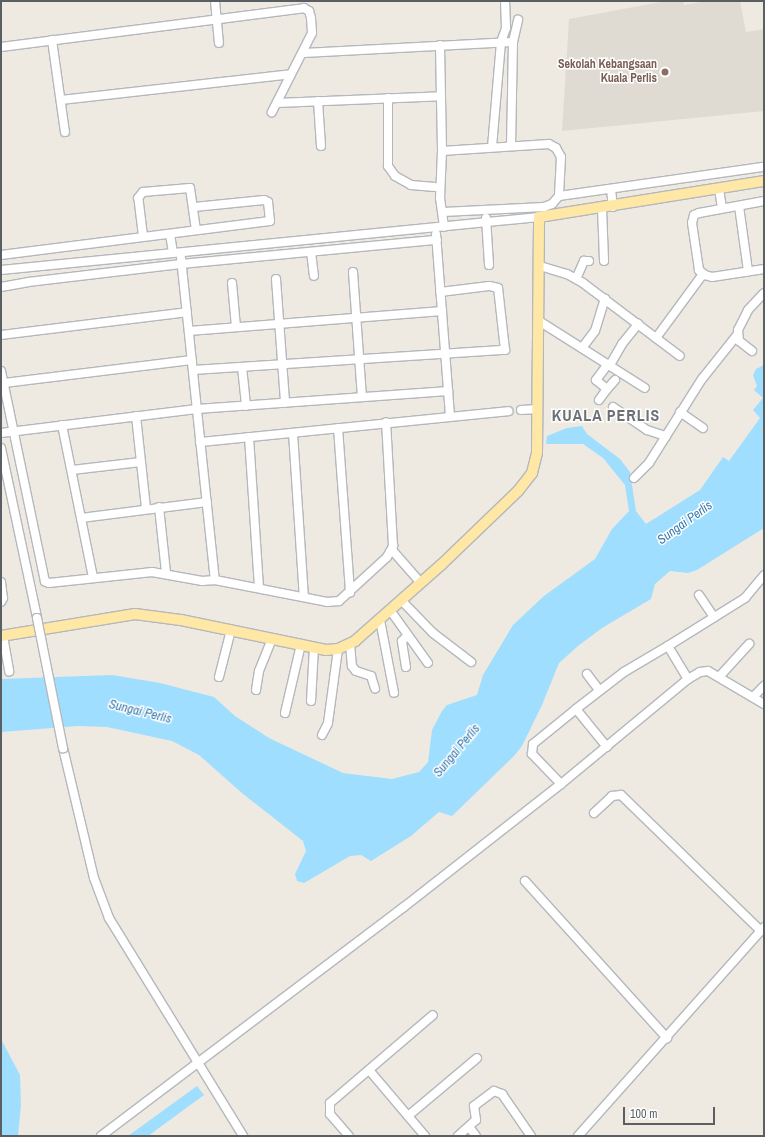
<!DOCTYPE html>
<style>
body{margin:0}
#map{position:relative;width:765px;height:1137px;overflow:hidden;background:#eeeae1;font-family:"Archivo Narrow",sans-serif}
div>[style]{position:absolute}
[style*='--x']{left:calc(var(--x)*1px);top:calc(var(--y)*1px);width:calc(var(--w)*1px);rotate:calc(var(--a)*1deg)}
.education>*{inset:0;background:#e0dbd2}
.water>*{inset:0;background:#a0deff}
.roads{filter:drop-shadow(1px 0 #b4b8bd) drop-shadow(-1px 0 #b4b8bd) drop-shadow(0 1px #b4b8bd) drop-shadow(0 -1px #b4b8bd)}
.minor>*{height:8px;margin:-4px;padding:0 4px;transform-origin:4px;border-radius:4px;background:#fff}
.major>*{height:10px;margin:-5px;padding:0 5px;transform-origin:5px;border-radius:5px;background:#ffe8a5}
.bridges{filter:drop-shadow(1px 0 #b4b8bd) drop-shadow(-1px 0 #b4b8bd) drop-shadow(0 1px #b4b8bd) drop-shadow(0 -1px #b4b8bd)}
.minor-bridge>*{height:8px;margin:-4px;padding:0 4px;transform-origin:4px;border-radius:4px;background:#fff}
.dots>*{width:11px;height:11px;translate:-50% -50%;box-sizing:border-box;border:2px solid #fff;border-radius:50%}
span{translate:-50% -50%;white-space:nowrap;text-align:center;line-height:1.15;-webkit-text-stroke:3px #fff;paint-order:stroke}
.education-label{font-size:12px;color:#785e54;font-weight:700}
.right{translate:-100% -50%;text-align:right}
.water-label{font-size:13px;color:#357aae;font-style:italic}
.district-label{font-size:16px;color:#6b7175;font-weight:700;letter-spacing:1px}
.frame{position:absolute;inset:0;border:2px solid #5a5f63;pointer-events:none}
.scale{position:absolute;left:623px;top:1107px;width:92px;height:18px;box-sizing:border-box;border:2px solid #5a5f63;border-top:0;padding-left:5px;font-size:12px;line-height:14px;white-space:nowrap;color:#5a5f63;-webkit-text-stroke:3px #fff;paint-order:stroke}
</style>
<div id="map">
<div class="education">
<div style="clip-path:polygon(666px 1px,683px 1px,684px 5px,706px 1px,740px 1px,746px 32px,764px 29px,764px 111px,562px 131px,569px 19px)"></div>
</div>
<div class="water">
<div style="clip-path:polygon(764px 365px,764px 528px,697px 570px,688px 573px,670px 571px,655px 584px,651px 599px,602px 628px,578px 646px,559px 663px,542px 705px,522px 746px,514px 756px,452px 816px,439px 812px,411px 836px,371px 861px,361px 855px,350px 856px,304px 883px,297px 881px,295px 874px,306px 851px,303px 841px,243px 794px,199px 755px,172px 741px,107px 727px,78px 726px,1px 732px,1px 679px,112px 675px,160px 683px,214px 697px,235px 716px,269px 738px,343px 773px,392px 779px,419px 772px,428px 762px,432px 730px,442px 711px,447px 705px,477px 695px,483px 675px,513px 625px,544px 596px,595px 559px,612px 529px,629px 511px,625px 485px,603px 458px,583px 444px,546px 444px,547px 436px,567px 428px,582px 426px,587px 434px,620px 459px,630px 472px,636px 511px,646px 524px,700px 490px,723px 457px,729px 461px,760px 418px,753px 410px,763px 398px,754px 390px,757px 386px,753px 375px,756px 369px)"></div>
<div style="clip-path:polygon(1px 1039px,20px 1075px,21px 1105px,18px 1136px,1px 1136px)"></div>
<div style="clip-path:polygon(197px 1086px,204px 1095px,148px 1136px,128px 1136px)"></div>
</div>
<div class="roads">
<div class="minor">
<div style="--x:215;--y:1;--w:42;--a:84.6"></div>
<div style="--x:52;--y:40;--w:93;--a:82"></div>
<div style="--x:440;--y:45;--w:106;--a:88.9"></div>
<div style="--x:442;--y:151;--w:47;--a:92.4"></div>
<div style="--x:440;--y:198;--w:29;--a:82"></div>
<div style="--x:1;--y:47;--w:305;--a:-7.3"></div>
<div style="--x:304;--y:8;--w:6;--a:31"></div>
<div style="--x:309;--y:11;--w:7;--a:74"></div>
<div style="--x:311;--y:18;--w:15;--a:86"></div>
<div style="--x:312;--y:33;--w:89;--a:116.9"></div>
<div style="--x:303;--y:53;--w:210;--a:-3"></div>
<div style="--x:388;--y:98;--w:68;--a:90"></div>
<div style="--x:388;--y:166;--w:12;--a:55"></div>
<div style="--x:395;--y:176;--w:18;--a:29"></div>
<div style="--x:411;--y:185;--w:24;--a:5"></div>
<div style="--x:61;--y:100;--w:231;--a:-6.4"></div>
<div style="--x:318;--y:101;--w:45;--a:86.2"></div>
<div style="--x:277;--y:103;--w:164;--a:-2.4"></div>
<div style="--x:511;--y:146;--w:104;--a:-88.9"></div>
<div style="--x:513;--y:42;--w:23;--a:-77"></div>
<div style="--x:492;--y:147;--w:105;--a:-85.1"></div>
<div style="--x:501;--y:42;--w:15;--a:-70"></div>
<div style="--x:506;--y:28;--w:27;--a:-92"></div>
<div style="--x:442;--y:151;--w:107;--a:-3.7"></div>
<div style="--x:549;--y:144;--w:8;--a:30"></div>
<div style="--x:556;--y:148;--w:10;--a:61"></div>
<div style="--x:561;--y:157;--w:39;--a:93"></div>
<div style="--x:611;--y:189;--w:18;--a:84"></div>
<div style="--x:719;--y:189;--w:19;--a:81"></div>
<div style="--x:764;--y:201;--w:66;--a:169.5"></div>
<div style="--x:699;--y:213;--w:5;--a:158"></div>
<div style="--x:694;--y:215;--w:8;--a:104"></div>
<div style="--x:692;--y:223;--w:48;--a:81.5"></div>
<div style="--x:699;--y:270;--w:8;--a:40"></div>
<div style="--x:705;--y:275;--w:7;--a:16"></div>
<div style="--x:712;--y:277;--w:53;--a:-8.7"></div>
<div style="--x:739;--y:206;--w:66;--a:82.1"></div>
<div style="--x:602;--y:208;--w:53;--a:87.8"></div>
<div style="--x:443;--y:212;--w:101;--a:-2.8"></div>
<div style="--x:544;--y:207;--w:9;--a:-21"></div>
<div style="--x:552;--y:204;--w:11;--a:-49"></div>
<div style="--x:559;--y:196;--w:207;--a:-8.1"></div>
<div style="--x:486;--y:218;--w:47;--a:86.3"></div>
<div style="--x:170;--y:234;--w:19;--a:81"></div>
<div style="--x:436;--y:234;--w:182;--a:85.6"></div>
<div style="--x:143;--y:236;--w:38;--a:-97"></div>
<div style="--x:138;--y:198;--w:8;--a:-50"></div>
<div style="--x:143;--y:192;--w:47;--a:-4.9"></div>
<div style="--x:190;--y:188;--w:42;--a:81.9"></div>
<div style="--x:311;--y:252;--w:24;--a:83"></div>
<div style="--x:1;--y:255;--w:271;--a:-7.2"></div>
<div style="--x:270;--y:221;--w:19;--a:-96"></div>
<div style="--x:268;--y:202;--w:4;--a:-153"></div>
<div style="--x:264;--y:200;--w:70;--a:174.3"></div>
<div style="--x:181;--y:258;--w:324;--a:84"></div>
<div style="--x:540;--y:266;--w:28;--a:17"></div>
<div style="--x:567;--y:274;--w:18;--a:29"></div>
<div style="--x:583;--y:283;--w:121;--a:37"></div>
<div style="--x:1;--y:270;--w:541;--a:-5.63"></div>
<div style="--x:353;--y:272;--w:125;--a:85.9"></div>
<div style="--x:276;--y:279;--w:124;--a:85.8"></div>
<div style="--x:576;--y:279;--w:20;--a:-66"></div>
<div style="--x:584;--y:261;--w:5;--a:0"></div>
<div style="--x:232;--y:283;--w:44;--a:84.8"></div>
<div style="--x:1;--y:287;--w:27;--a:-10"></div>
<div style="--x:28;--y:282;--w:154;--a:-6.7"></div>
<div style="--x:181;--y:264;--w:257;--a:-5.4"></div>
<div style="--x:539;--y:321;--w:125;--a:32.3"></div>
<div style="--x:189;--y:331;--w:254;--a:-4.5"></div>
<div style="--x:1;--y:335;--w:187;--a:-7"></div>
<div style="--x:656;--y:338;--w:79;--a:-53.7"></div>
<div style="--x:582;--y:348;--w:21;--a:-53"></div>
<div style="--x:595;--y:331;--w:34;--a:-73"></div>
<div style="--x:752;--y:351;--w:16;--a:-142"></div>
<div style="--x:739;--y:341;--w:11;--a:-95"></div>
<div style="--x:738;--y:330;--w:22;--a:-63"></div>
<div style="--x:748;--y:310;--w:23;--a:-47"></div>
<div style="--x:610;--y:365;--w:24;--a:-60"></div>
<div style="--x:622;--y:344;--w:26;--a:-51"></div>
<div style="--x:242;--y:367;--w:39;--a:84"></div>
<div style="--x:193;--y:370;--w:313;--a:-3.7"></div>
<div style="--x:505;--y:350;--w:62;--a:-96.4"></div>
<div style="--x:498;--y:288;--w:9;--a:-167"></div>
<div style="--x:489;--y:286;--w:49;--a:173"></div>
<div style="--x:1;--y:371;--w:215;--a:78.2"></div>
<div style="--x:45;--y:581;--w:4;--a:27"></div>
<div style="--x:49;--y:583;--w:104;--a:-6.1"></div>
<div style="--x:152;--y:572;--w:51;--a:10.2"></div>
<div style="--x:202;--y:581;--w:13;--a:-4"></div>
<div style="--x:215;--y:580;--w:114;--a:11.1"></div>
<div style="--x:327;--y:602;--w:12;--a:-5"></div>
<div style="--x:339;--y:601;--w:65;--a:-42.5"></div>
<div style="--x:387;--y:557;--w:13;--a:-61"></div>
<div style="--x:393;--y:546;--w:124;--a:-93.2"></div>
<div style="--x:4;--y:383;--w:189;--a:-7"></div>
<div style="--x:607;--y:389;--w:12;--a:-48"></div>
<div style="--x:599;--y:400;--w:14;--a:-54"></div>
<div style="--x:607;--y:389;--w:14;--a:-141"></div>
<div style="--x:596;--y:380;--w:20;--a:-53"></div>
<div style="--x:613;--y:407;--w:41;--a:34.1"></div>
<div style="--x:647;--y:430;--w:20;--a:18"></div>
<div style="--x:521;--y:410;--w:17;--a:-3"></div>
<div style="--x:680;--y:412;--w:28;--a:35"></div>
<div style="--x:136;--y:416;--w:93;--a:83.8"></div>
<div style="--x:62;--y:425;--w:156;--a:78.5"></div>
<div style="--x:338;--y:428;--w:165;--a:85.8"></div>
<div style="--x:1;--y:433;--w:197;--a:-7"></div>
<div style="--x:197;--y:409;--w:252;--a:-4.1"></div>
<div style="--x:293;--y:433;--w:164;--a:86.2"></div>
<div style="--x:249;--y:437;--w:151;--a:86.2"></div>
<div style="--x:200;--y:442;--w:310;--a:-5.7"></div>
<div style="--x:1;--y:448;--w:174;--a:78"></div>
<div style="--x:72;--y:470;--w:69;--a:-6.6"></div>
<div style="--x:634;--y:478;--w:21;--a:-45"></div>
<div style="--x:649;--y:463;--w:99;--a:-57.8"></div>
<div style="--x:702;--y:379;--w:56;--a:-51.5"></div>
<div style="--x:159;--y:507;--w:66;--a:83.9"></div>
<div style="--x:81;--y:518;--w:127;--a:-7.2"></div>
<div style="--x:392;--y:550;--w:44;--a:48.7"></div>
<div style="--x:1;--y:582;--w:16;--a:83"></div>
<div style="--x:3;--y:598;--w:4;--a:117"></div>
<div style="--x:699;--y:595;--w:27;--a:56"></div>
<div style="--x:401;--y:600;--w:46;--a:45.9"></div>
<div style="--x:433;--y:633;--w:48;--a:37.3"></div>
<div style="--x:390;--y:610;--w:65;--a:54.4"></div>
<div style="--x:380;--y:620;--w:74;--a:79.1"></div>
<div style="--x:3;--y:636;--w:36;--a:80"></div>
<div style="--x:350;--y:644;--w:22;--a:85"></div>
<div style="--x:352;--y:666;--w:6;--a:51"></div>
<div style="--x:356;--y:671;--w:16;--a:18"></div>
<div style="--x:371;--y:676;--w:13;--a:72"></div>
<div style="--x:668;--y:646;--w:91;--a:-31.9"></div>
<div style="--x:745;--y:598;--w:30;--a:-50"></div>
<div style="--x:406;--y:667;--w:26;--a:-99"></div>
<div style="--x:402;--y:641;--w:7;--a:-45"></div>
<div style="--x:587;--y:674;--w:20;--a:53"></div>
<div style="--x:219;--y:677;--w:49;--a:-75.7"></div>
<div style="--x:719;--y:677;--w:45;--a:-47.7"></div>
<div style="--x:256;--y:690;--w:19;--a:-81"></div>
<div style="--x:259;--y:671;--w:35;--a:-68"></div>
<div style="--x:753;--y:697;--w:16;--a:-45"></div>
<div style="--x:311;--y:701;--w:54;--a:-86.8"></div>
<div style="--x:576;--y:709;--w:61;--a:-37.6"></div>
<div style="--x:624;--y:672;--w:51;--a:-30.6"></div>
<div style="--x:668;--y:646;--w:39;--a:59"></div>
<div style="--x:285;--y:713;--w:71;--a:-76.9"></div>
<div style="--x:322;--y:735;--w:13;--a:-63"></div>
<div style="--x:328;--y:723;--w:75;--a:-82.3"></div>
<div style="--x:63;--y:748;--w:134;--a:76.6"></div>
<div style="--x:94;--y:878;--w:43;--a:69.4"></div>
<div style="--x:109;--y:918;--w:256;--a:58.4"></div>
<div style="--x:561;--y:784;--w:42;--a:-134"></div>
<div style="--x:532;--y:754;--w:10;--a:-84"></div>
<div style="--x:533;--y:744;--w:55;--a:-39.1"></div>
<div style="--x:576;--y:709;--w:49;--a:50.8"></div>
<div style="--x:594;--y:813;--w:25;--a:-43"></div>
<div style="--x:612;--y:796;--w:9;--a:-6"></div>
<div style="--x:621;--y:795;--w:195;--a:44.2"></div>
<div style="--x:525;--y:881;--w:212;--a:47.9"></div>
<div style="--x:369;--y:1070;--w:87;--a:49.7"></div>
<div style="--x:408;--y:1116;--w:90;--a:-40"></div>
<div style="--x:469;--y:1127;--w:11;--a:52"></div>
<div style="--x:101;--y:1136;--w:380;--a:-37.1"></div>
<div style="--x:404;--y:907;--w:199;--a:-38.1"></div>
<div style="--x:561;--y:784;--w:165;--a:-39.6"></div>
<div style="--x:688;--y:679;--w:14;--a:-30"></div>
<div style="--x:700;--y:672;--w:8;--a:-7"></div>
<div style="--x:708;--y:671;--w:65;--a:30.5"></div>
<div style="--x:349;--y:1136;--w:29;--a:-131"></div>
<div style="--x:330;--y:1114;--w:11;--a:-90"></div>
<div style="--x:330;--y:1103;--w:135;--a:-40.5"></div>
<div style="--x:458;--y:1136;--w:24;--a:-42"></div>
<div style="--x:476;--y:1120;--w:14;--a:-98"></div>
<div style="--x:474;--y:1106;--w:25;--a:-37"></div>
<div style="--x:494;--y:1091;--w:9;--a:21"></div>
<div style="--x:502;--y:1094;--w:51;--a:55.4"></div>
<div style="--x:578;--y:1136;--w:280;--a:-48.3"></div>
</div>
<div class="major">
<div style="--x:1;--y:636;--w:136;--a:-9.3"></div>
<div style="--x:135;--y:614;--w:46;--a:7.4"></div>
<div style="--x:181;--y:620;--w:148;--a:11.7"></div>
<div style="--x:326;--y:650;--w:12;--a:-5"></div>
<div style="--x:338;--y:649;--w:19;--a:-25"></div>
<div style="--x:355;--y:641;--w:115;--a:-41.5"></div>
<div style="--x:441;--y:565;--w:107;--a:-43.9"></div>
<div style="--x:518;--y:491;--w:23;--a:-52"></div>
<div style="--x:532;--y:473;--w:21;--a:-76"></div>
<div style="--x:537;--y:453;--w:236;--a:-89.5"></div>
<div style="--x:539;--y:217;--w:228;--a:-9.1"></div>
</div>
</div>
<div class="bridges">
<div class="minor-bridge">
<div style="--x:37;--y:618;--w:133;--a:78.7"></div>
</div>
</div>
<div class="dots">
<div style="left:665px;top:72px;background:#8d6e63"></div>
</div>
<div class="education-label">
<span class="right" style="left:657px;top:72px">Sekolah Kebangsaan<br>Kuala Perlis</span>
</div>
<div class="water-label">
<span style="left:685px;top:523px;rotate:-36deg">Sungai Perlis</span>
<span style="left:140px;top:712px;rotate:14deg">Sungai Perlis</span>
<span style="left:457px;top:751px;rotate:-50deg">Sungai Perlis</span>
</div>
<div class="district-label">
<span style="left:606px;top:415px">KUALA PERLIS</span>
</div>
<div class="frame"></div>
<div class="scale">100 m</div>
</div>
